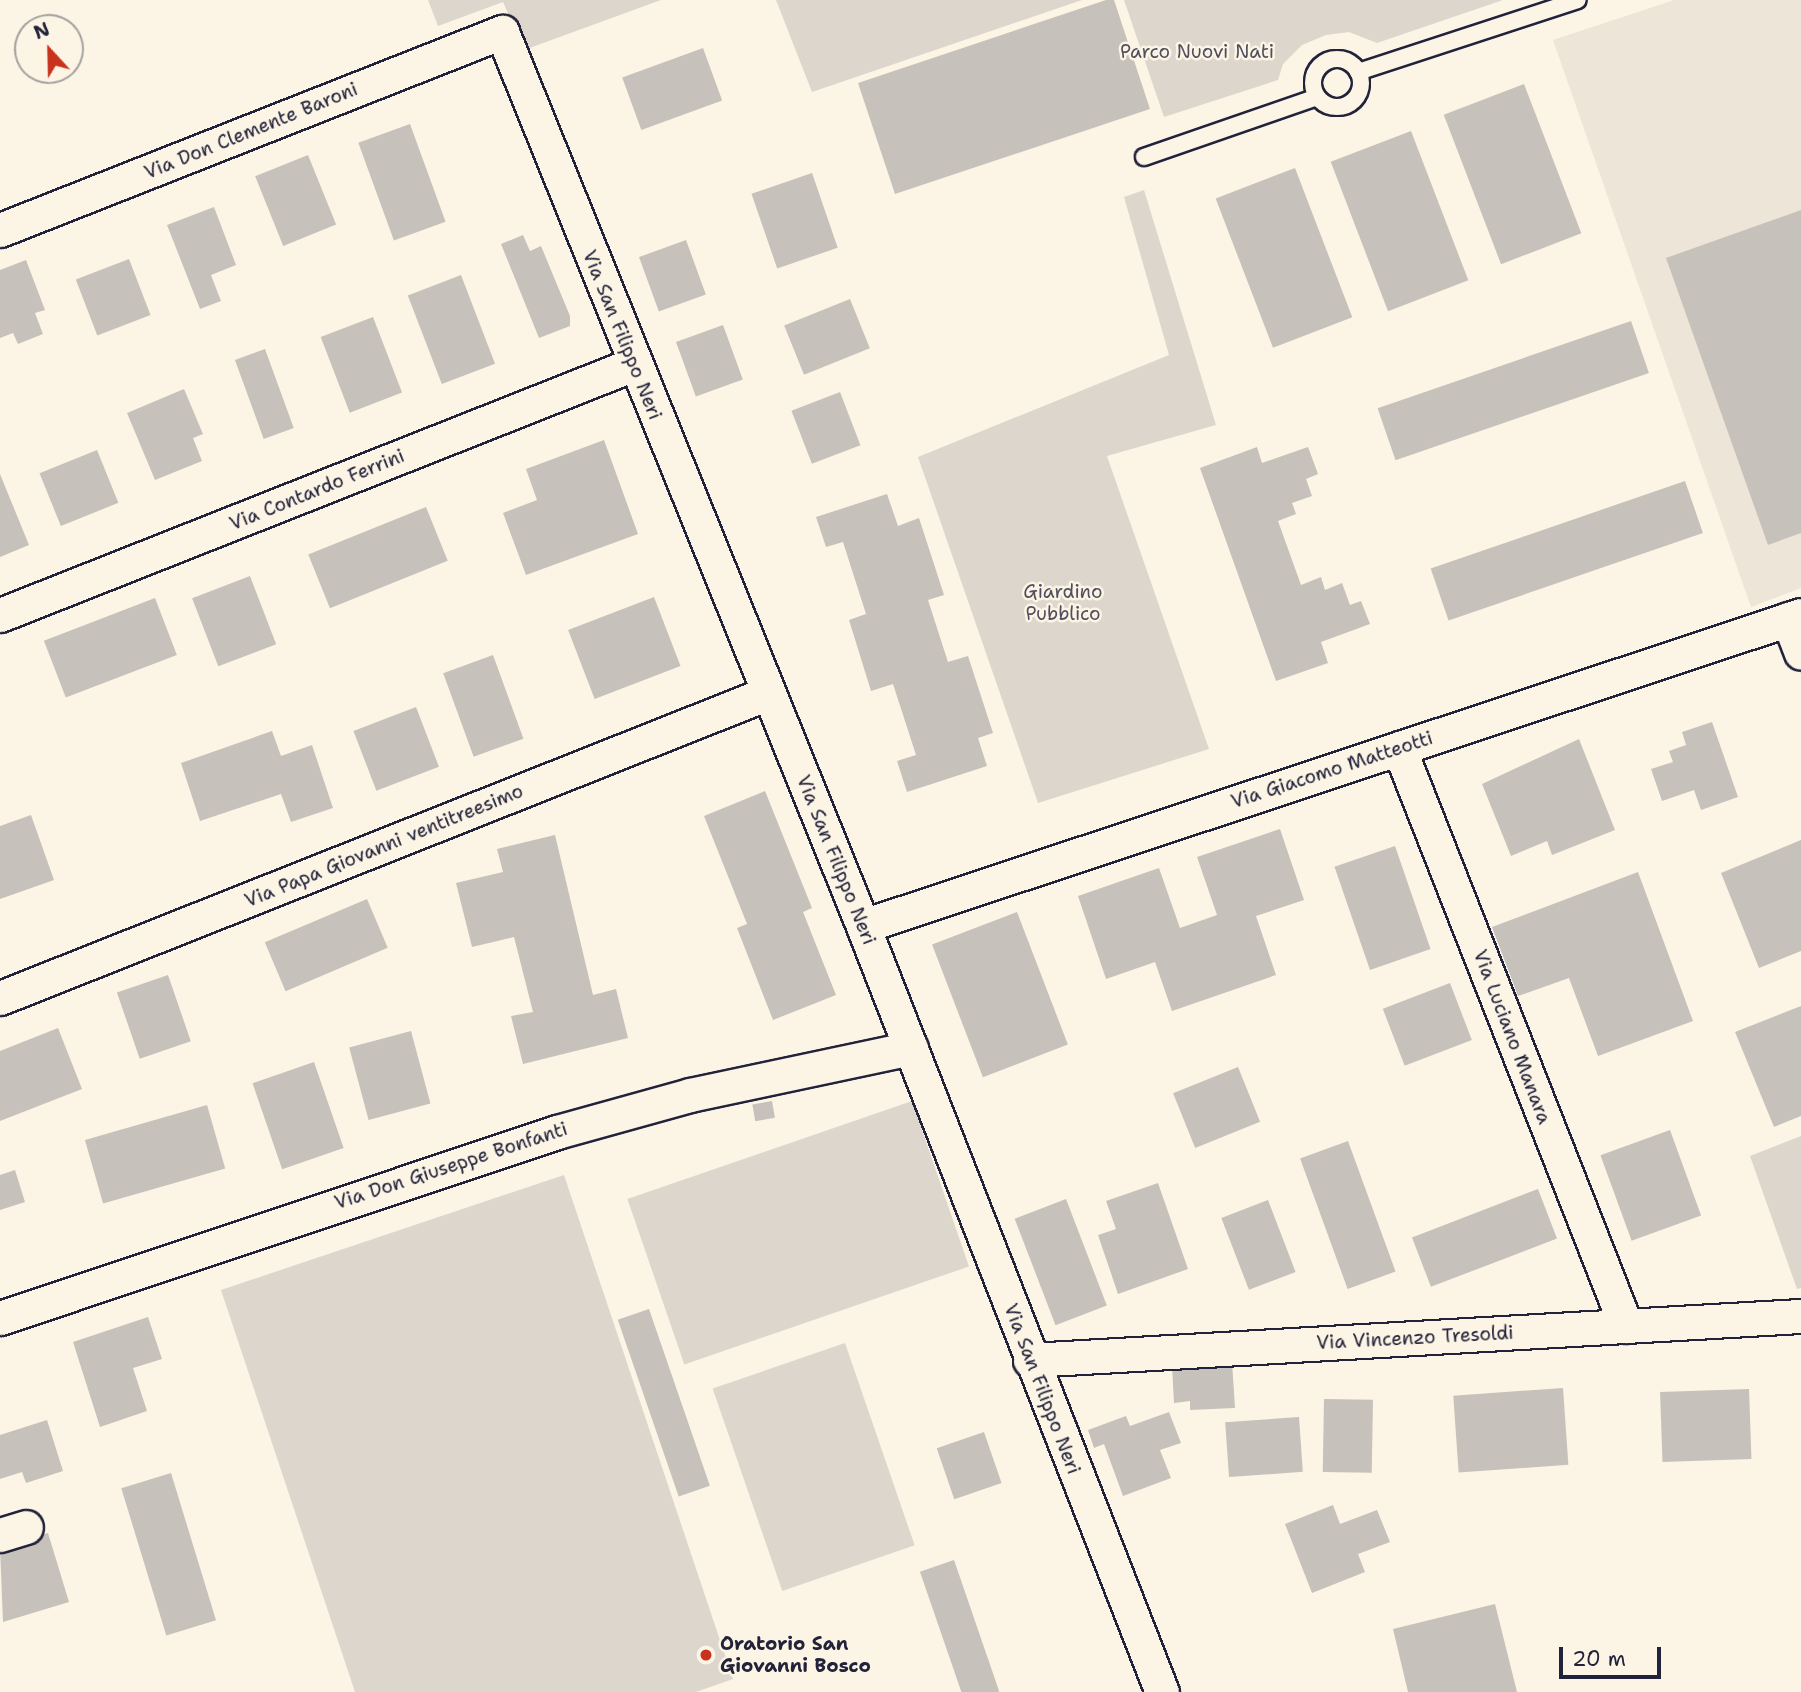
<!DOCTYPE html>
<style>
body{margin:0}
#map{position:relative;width:1801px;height:1692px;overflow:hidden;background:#fcf5e5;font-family:"Shantell Sans",sans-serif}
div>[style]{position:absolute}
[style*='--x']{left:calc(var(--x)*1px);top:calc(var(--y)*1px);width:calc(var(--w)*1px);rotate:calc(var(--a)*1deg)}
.built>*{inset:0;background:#ece5d8}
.green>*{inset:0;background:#dcd6cc;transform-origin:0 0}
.building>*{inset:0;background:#c6c1bb;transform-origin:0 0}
.roads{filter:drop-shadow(2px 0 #22223b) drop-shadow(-2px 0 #22223b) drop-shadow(0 2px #22223b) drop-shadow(0 -2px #22223b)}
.service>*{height:16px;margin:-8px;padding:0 8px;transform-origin:8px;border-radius:8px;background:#fcf5e5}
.service>.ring{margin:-8px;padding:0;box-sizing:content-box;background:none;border:16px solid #fcf5e5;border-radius:50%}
.minor>*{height:33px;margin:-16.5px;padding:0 16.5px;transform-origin:16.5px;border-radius:16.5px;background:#fcf5e5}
.dots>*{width:19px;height:19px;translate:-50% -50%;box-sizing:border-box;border:4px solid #fcf5e5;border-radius:50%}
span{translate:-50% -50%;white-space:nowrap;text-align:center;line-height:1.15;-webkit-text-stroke:5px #fcf5e5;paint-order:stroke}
.park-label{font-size:19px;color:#504f5f}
.street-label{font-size:19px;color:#22223b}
.poi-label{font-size:19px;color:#22223b;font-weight:700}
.left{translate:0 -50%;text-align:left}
.north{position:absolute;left:14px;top:14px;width:70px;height:70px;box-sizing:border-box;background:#fcf5e5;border:2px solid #a5a1a1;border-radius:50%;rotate:338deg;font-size:19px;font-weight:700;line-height:28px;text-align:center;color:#22223b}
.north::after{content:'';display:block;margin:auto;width:24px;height:32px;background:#c8321e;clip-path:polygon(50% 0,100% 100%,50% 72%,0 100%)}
.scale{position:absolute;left:1559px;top:1647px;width:102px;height:32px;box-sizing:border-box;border:4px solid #22223b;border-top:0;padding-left:9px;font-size:21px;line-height:24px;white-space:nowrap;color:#22223b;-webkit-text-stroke:5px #fcf5e5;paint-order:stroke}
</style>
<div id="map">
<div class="built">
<div style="clip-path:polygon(1674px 0,1801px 0,1801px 588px,1751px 607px,1553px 40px)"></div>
</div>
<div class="green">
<div style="clip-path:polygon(428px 0,661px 0,524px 50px,503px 2px,438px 26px)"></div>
<div style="clip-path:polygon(776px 0,1082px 0,812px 92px)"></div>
<div style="clip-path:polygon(1124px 0,1503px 0,1377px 43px,1349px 32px,1326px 35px,1302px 45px,1283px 64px,1278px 80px,1164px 117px)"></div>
<div style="clip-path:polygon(1144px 190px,1216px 425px,1107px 456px,1209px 749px,1038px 803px,918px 457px,1169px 355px,1124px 197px)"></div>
<div style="left:912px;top:1101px;width:175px;height:301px;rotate:71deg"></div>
<div style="clip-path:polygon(1801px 1136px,1801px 1288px,1797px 1289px,1750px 1156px)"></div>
<div style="clip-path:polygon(564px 1175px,733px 1679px,696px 1692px,355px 1692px,221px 1290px)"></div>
<div style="left:845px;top:1343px;width:214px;height:140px;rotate:71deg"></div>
</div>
<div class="building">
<div style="clip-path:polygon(1106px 0,1114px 0,1150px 109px,895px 194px,858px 83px)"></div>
<div style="left:703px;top:48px;width:56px;height:86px;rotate:70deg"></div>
<div style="left:1524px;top:84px;width:160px;height:86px;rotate:69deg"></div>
<div style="left:410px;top:124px;width:104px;height:55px;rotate:70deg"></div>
<div style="left:1411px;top:131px;width:160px;height:86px;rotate:69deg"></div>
<div style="left:308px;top:155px;width:75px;height:57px;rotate:68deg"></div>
<div style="left:1295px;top:168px;width:160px;height:85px;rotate:69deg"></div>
<div style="left:812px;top:173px;width:79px;height:64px;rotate:71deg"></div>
<div style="clip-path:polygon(214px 207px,236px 265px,211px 275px,221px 301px,200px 309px,167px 225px)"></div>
<div style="clip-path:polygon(1801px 210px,1801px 533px,1768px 545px,1666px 258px)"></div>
<div style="clip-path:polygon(523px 235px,530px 251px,541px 246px,570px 316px,570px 326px,539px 338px,501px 244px)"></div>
<div style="left:686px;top:240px;width:58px;height:50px;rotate:70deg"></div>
<div style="left:129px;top:259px;width:60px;height:57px;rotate:69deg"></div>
<div style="clip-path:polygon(26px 260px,45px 310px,35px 313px,43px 334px,18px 344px,13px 333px,0 338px,0 270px)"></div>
<div style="left:461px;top:275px;width:95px;height:57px;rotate:69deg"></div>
<div style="left:850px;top:299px;width:53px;height:71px;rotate:68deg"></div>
<div style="left:373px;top:317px;width:81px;height:56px;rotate:69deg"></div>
<div style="left:1631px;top:321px;width:55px;height:268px;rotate:71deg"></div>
<div style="left:723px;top:325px;width:58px;height:50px;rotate:70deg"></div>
<div style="left:265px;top:349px;width:84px;height:32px;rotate:70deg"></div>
<div style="clip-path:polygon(184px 389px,203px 434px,193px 438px,202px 461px,155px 480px,127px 413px)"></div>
<div style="left:840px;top:392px;width:57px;height:52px;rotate:69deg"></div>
<div style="clip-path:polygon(604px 440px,638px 534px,526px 575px,503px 513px,537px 500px,526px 469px)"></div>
<div style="clip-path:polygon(1257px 447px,1262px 463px,1308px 447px,1318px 474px,1306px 479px,1312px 496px,1292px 503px,1296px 514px,1278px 521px,1301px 585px,1321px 577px,1325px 590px,1342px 583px,1350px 605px,1361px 601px,1370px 624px,1321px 642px,1328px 663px,1276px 681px,1200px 468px)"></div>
<div style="left:97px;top:450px;width:57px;height:62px;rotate:68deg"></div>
<div style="clip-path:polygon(0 474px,29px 545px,0 557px)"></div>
<div style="left:1685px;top:481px;width:55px;height:269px;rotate:71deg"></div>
<div style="clip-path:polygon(887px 494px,898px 526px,919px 518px,944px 595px,928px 600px,948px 662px,968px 656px,993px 733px,978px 738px,987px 766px,907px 792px,897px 761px,916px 755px,893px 684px,871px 691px,849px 620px,866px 614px,843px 542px,826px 547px,816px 517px)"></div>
<div style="left:426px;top:507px;width:58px;height:127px;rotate:68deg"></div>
<div style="left:250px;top:576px;width:73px;height:62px;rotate:69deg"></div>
<div style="left:654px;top:597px;width:74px;height:92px;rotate:69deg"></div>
<div style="left:155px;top:598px;width:61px;height:119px;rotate:69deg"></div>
<div style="left:493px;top:655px;width:89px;height:53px;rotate:70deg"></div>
<div style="left:416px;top:707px;width:64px;height:67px;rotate:69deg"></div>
<div style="clip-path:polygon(1712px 722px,1738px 797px,1701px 810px,1694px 790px,1662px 801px,1651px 769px,1673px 762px,1669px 751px,1686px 745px,1682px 732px)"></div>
<div style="clip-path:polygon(272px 731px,281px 756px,312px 745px,333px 808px,291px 822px,281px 794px,200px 821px,181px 763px)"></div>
<div style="clip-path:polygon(1579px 739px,1615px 830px,1552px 855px,1547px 841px,1511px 856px,1482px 784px)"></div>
<div style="clip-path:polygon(765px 791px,812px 908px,803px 912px,836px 995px,773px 1020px,737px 928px,747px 924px,704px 816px)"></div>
<div style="clip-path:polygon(31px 815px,54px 880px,0 899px,0 826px)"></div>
<div style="clip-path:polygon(1280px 829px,1304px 900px,1256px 916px,1276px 975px,1172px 1011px,1155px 962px,1106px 979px,1078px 896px,1159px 868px,1180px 928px,1217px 915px,1197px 857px)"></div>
<div style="clip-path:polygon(555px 835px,593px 995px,616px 989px,628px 1038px,523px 1064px,511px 1016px,533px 1012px,514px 937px,472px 947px,456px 883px,503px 872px,497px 849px)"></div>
<div style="clip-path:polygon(1801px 840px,1801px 951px,1759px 968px,1721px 873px)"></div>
<div style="left:1395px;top:846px;width:109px;height:64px;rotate:71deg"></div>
<div style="clip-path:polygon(1638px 872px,1693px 1021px,1598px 1056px,1569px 978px,1518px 996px,1492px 927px)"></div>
<div style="left:367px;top:899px;width:53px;height:111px;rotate:67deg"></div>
<div style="left:1017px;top:912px;width:142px;height:91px;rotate:69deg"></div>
<div style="left:168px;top:975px;width:70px;height:54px;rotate:71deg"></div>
<div style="left:1450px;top:983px;width:61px;height:72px;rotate:69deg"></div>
<div style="clip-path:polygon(1801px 1006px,1801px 1116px,1774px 1127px,1735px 1032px)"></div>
<div style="clip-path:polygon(58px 1028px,82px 1089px,0 1121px,0 1051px)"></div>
<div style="left:411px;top:1031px;width:75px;height:64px;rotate:75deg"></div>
<div style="left:314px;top:1062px;width:91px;height:65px;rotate:71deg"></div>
<div style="left:1238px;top:1067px;width:59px;height:70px;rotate:68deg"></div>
<div style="left:772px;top:1101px;width:17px;height:20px;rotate:80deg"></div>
<div style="left:207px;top:1105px;width:66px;height:127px;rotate:74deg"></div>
<div style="left:1670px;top:1130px;width:91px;height:74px;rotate:70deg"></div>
<div style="left:1348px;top:1141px;width:139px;height:51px;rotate:70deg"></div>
<div style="clip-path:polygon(15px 1170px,25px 1202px,0 1210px,0 1175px)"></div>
<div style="clip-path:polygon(1158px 1183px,1188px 1269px,1118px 1294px,1098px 1235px,1116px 1229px,1106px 1201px)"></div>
<div style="left:1538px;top:1189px;width:53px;height:135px;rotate:69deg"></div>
<div style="left:1066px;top:1199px;width:114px;height:55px;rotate:69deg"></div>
<div style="left:1268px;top:1200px;width:77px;height:50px;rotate:69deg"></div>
<div style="left:649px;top:1309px;width:187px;height:33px;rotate:71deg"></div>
<div style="clip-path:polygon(148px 1317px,162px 1359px,133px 1368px,147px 1411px,100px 1427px,73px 1342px)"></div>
<div style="clip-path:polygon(1232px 1362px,1235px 1408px,1190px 1410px,1190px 1401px,1174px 1403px,1172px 1366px)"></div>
<div style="left:1563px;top:1388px;width:77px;height:110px;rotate:86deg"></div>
<div style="left:1749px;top:1389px;width:70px;height:89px;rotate:88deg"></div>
<div style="left:1324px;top:1399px;width:49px;height:73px;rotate:1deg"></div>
<div style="clip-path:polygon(1169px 1412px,1181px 1443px,1160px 1450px,1171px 1478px,1123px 1496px,1104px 1444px,1094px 1448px,1088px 1430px,1126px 1416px,1130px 1426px)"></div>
<div style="left:1299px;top:1417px;width:55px;height:74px;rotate:86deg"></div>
<div style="clip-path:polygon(47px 1420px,63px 1471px,26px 1483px,22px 1472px,0 1479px,0 1435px)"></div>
<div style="left:984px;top:1432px;width:54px;height:50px;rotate:71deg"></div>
<div style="left:171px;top:1473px;width:154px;height:52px;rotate:73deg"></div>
<div style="clip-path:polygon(1333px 1505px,1340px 1524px,1377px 1510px,1390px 1542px,1358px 1554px,1365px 1572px,1312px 1593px,1285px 1524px)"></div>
<div style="clip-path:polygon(48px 1533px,69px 1602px,3px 1622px,0 1548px)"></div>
<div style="left:954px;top:1560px;width:139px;height:36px;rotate:71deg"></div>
<div style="clip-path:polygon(1495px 1604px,1517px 1692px,1408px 1692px,1393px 1629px)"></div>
</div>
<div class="roads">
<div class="service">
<div class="ring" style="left:1313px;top:59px;width:32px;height:32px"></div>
<div style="--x:1358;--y:72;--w:231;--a:-18.1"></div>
<div style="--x:1144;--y:157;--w:183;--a:-19.1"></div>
</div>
<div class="minor">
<div style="--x:0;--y:230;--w:540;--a:-21.53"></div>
<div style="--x:502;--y:32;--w:964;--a:68.01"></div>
<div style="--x:863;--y:926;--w:822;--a:68.68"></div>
<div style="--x:0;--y:615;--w:682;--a:-21.6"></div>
<div style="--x:1788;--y:619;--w:36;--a:69"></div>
<div style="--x:1399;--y:748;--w:621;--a:68.56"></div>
<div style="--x:863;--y:926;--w:988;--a:-18.34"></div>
<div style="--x:0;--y:998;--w:826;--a:-21.66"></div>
<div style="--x:0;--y:1318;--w:587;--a:-18.47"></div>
<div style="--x:557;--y:1132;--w:138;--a:-15.5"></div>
<div style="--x:690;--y:1095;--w:226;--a:-12"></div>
<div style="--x:1030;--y:1360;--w:772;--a:-3.27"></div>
<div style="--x:0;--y:1535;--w:27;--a:-17"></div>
</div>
</div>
<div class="dots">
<div style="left:706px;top:1655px;background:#c8321e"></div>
</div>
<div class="park-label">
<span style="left:1197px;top:52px">Parco Nuovi Nati</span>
<span style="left:1063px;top:603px">Giardino<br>Pubblico</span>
</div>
<div class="street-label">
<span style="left:251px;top:131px;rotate:-22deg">Via Don Clemente Baroni</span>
<span style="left:622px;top:335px;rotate:68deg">Via San Filippo Neri</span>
<span style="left:317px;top:490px;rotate:-22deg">Via Contardo Ferrini</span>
<span style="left:1332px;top:770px;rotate:-18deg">Via Giacomo Matteotti</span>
<span style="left:384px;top:846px;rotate:-22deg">Via Papa Giovanni ventitreesimo</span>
<span style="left:836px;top:860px;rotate:68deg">Via San Filippo Neri</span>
<span style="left:1512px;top:1037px;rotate:69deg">Via Luciano Manara</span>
<span style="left:451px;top:1166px;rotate:-18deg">Via Don Giuseppe Bonfanti</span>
<span style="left:1415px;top:1338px;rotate:-3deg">Via Vincenzo Tresoldi</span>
<span style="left:1042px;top:1389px;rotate:69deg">Via San Filippo Neri</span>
</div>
<div class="poi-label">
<span class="left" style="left:720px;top:1655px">Oratorio San<br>Giovanni Bosco</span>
</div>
<div class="north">N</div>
<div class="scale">20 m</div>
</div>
